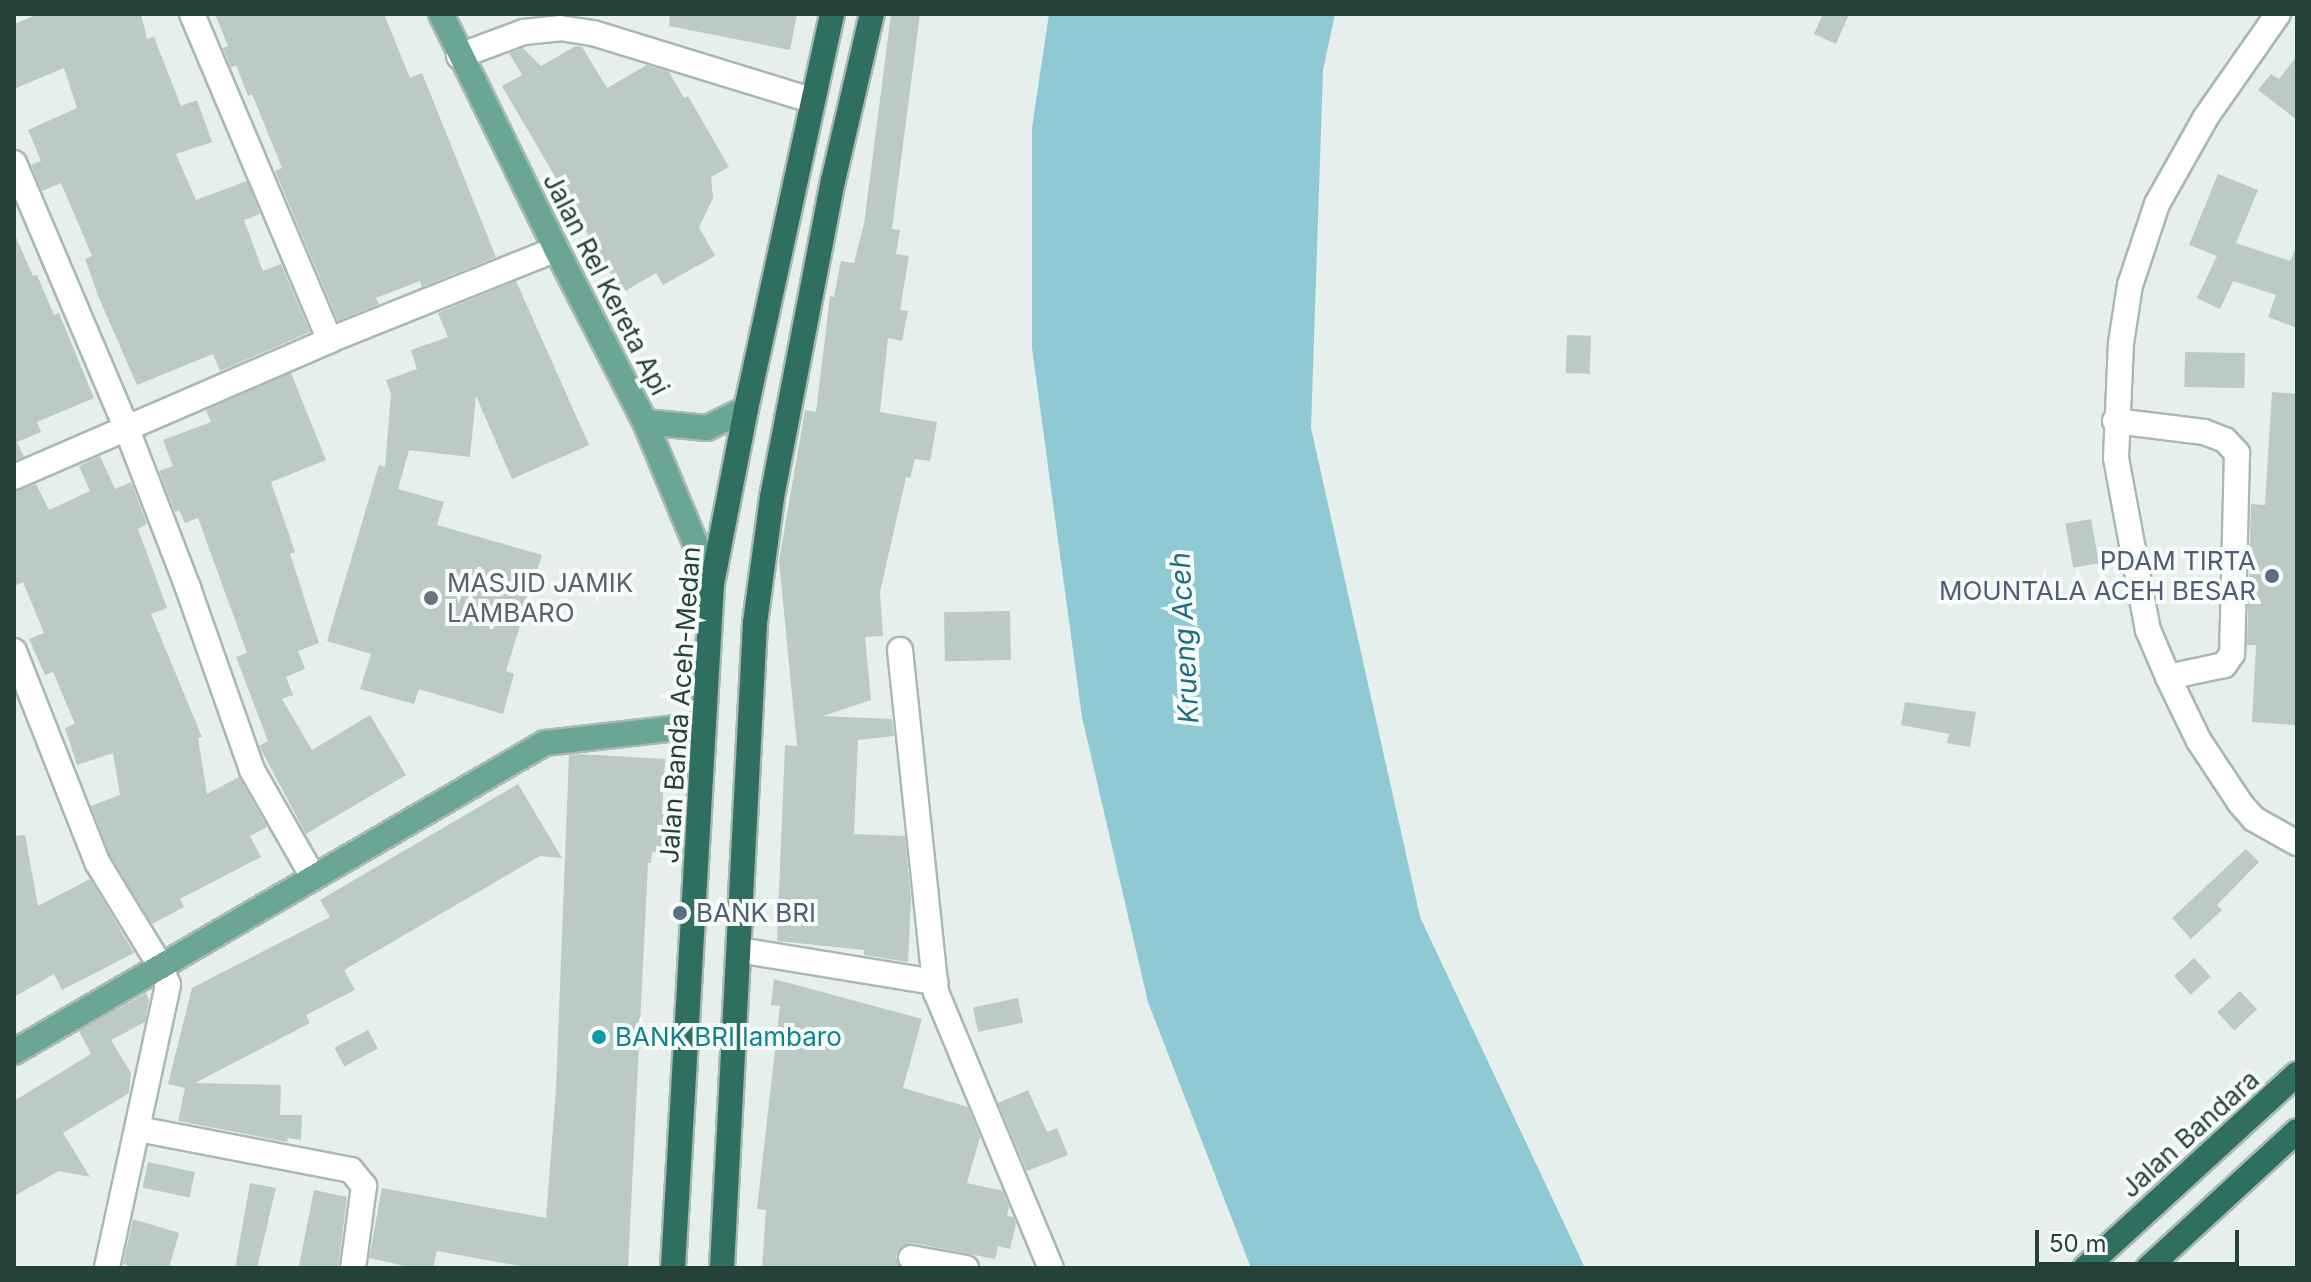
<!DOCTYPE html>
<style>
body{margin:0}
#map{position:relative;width:2311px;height:1282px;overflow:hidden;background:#e6efeb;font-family:Inter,sans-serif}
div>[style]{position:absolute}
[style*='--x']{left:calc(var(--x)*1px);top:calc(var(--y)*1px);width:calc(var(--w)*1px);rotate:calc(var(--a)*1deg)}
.water>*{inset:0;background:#8ec9d4}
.building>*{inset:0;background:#bbcac4;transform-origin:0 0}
.roads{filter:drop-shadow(2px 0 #a8b8b2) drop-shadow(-2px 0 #a8b8b2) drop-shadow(0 2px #a8b8b2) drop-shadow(0 -2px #a8b8b2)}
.minor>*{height:24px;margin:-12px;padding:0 12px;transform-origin:12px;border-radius:12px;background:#fff}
.major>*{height:24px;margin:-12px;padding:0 12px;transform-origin:12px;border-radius:12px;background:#6aa596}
.highway>*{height:24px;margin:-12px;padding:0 12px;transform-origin:12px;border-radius:12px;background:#2f6f62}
.dots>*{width:22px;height:22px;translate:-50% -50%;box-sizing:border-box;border:4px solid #f7fbf9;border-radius:50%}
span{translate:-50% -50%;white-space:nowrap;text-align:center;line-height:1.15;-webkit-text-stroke:8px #f7fbf9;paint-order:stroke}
.street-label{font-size:26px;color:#24423a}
.service-label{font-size:26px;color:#4e5e75}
.right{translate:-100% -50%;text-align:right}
.left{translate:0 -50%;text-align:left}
.worship-label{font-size:26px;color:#5b616d}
.culture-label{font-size:26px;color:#0d838f}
.water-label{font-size:28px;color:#1c6f80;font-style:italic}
.frame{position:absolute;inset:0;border:16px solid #24423a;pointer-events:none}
.scale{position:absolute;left:2035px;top:1230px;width:204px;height:36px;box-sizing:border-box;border:4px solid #24423a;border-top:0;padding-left:10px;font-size:24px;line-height:28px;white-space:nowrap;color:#24423a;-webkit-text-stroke:6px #f7fbf9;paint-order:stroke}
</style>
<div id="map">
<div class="water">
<div style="clip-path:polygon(1049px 14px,1335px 14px,1323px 70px,1311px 428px,1420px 917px,1585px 1268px,1251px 1268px,1148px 1002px,1082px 717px,1032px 348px,1032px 128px)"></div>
</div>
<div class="building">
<div style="clip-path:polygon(39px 14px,141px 14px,147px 39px,154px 37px,181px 106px,197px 100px,212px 142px,176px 154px,196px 200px,247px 181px,260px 214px,244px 220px,263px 271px,281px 264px,310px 332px,220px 371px,213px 354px,137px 385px,99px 298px,85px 259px,92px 256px,61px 183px,42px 191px,31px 165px,41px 161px,28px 130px,77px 108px,64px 68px,14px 89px,14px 24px)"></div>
<div style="clip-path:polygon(215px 14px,384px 14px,410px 78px,422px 73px,496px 257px,422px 287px,420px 281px,376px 298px,379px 304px,338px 321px,275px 171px,282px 168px,252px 94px,248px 96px,236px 65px,231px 68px,223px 48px,228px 46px)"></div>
<div style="clip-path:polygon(670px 14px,797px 14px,790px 50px,669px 26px)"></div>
<div style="clip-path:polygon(891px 14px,920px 14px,892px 229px,900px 230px,896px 254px,909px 256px,900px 310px,908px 311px,902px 341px,888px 338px,880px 412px,937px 422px,930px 461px,915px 459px,910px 478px,906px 477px,880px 592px,883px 636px,865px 637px,871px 700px,823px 716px,892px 719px,894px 736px,858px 740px,854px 834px,905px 836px,911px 899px,908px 962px,864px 955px,864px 950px,777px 941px,785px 745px,797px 746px,779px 561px,805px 410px,816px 412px,830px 296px,834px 297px,841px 261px,854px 263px,864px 224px)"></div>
<div style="clip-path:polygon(1823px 14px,1849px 14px,1836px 44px,1814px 34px)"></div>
<div style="clip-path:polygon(576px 46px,582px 47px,607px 88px,647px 65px,669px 72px,684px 98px,688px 96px,729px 167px,711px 177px,713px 198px,699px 227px,715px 256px,663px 285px,656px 273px,622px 293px,568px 200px,560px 205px,548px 185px,557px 180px,502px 86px,522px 75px,509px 53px,523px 48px,541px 66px)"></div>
<div style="clip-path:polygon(2297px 56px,2297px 120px,2258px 90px,2271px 74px,2279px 79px)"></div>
<div style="clip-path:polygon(2218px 174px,2258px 190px,2236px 243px,2290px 261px,2297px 246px,2297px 328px,2268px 317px,2276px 295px,2233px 281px,2220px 309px,2197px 298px,2217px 256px,2189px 245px)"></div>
<div style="clip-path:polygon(14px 233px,33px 276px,37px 275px,54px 315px,59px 313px,94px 398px,37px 422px,41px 432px,17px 442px,24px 457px,14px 461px)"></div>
<div style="clip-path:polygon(516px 281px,589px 445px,512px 479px,476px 396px,470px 457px,409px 450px,398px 489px,444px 502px,437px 525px,542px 555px,506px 671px,514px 674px,503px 714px,419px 689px,414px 704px,360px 689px,371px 654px,327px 641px,379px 465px,385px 467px,391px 394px,386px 380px,417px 369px,411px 350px,448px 337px,438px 313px)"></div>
<div style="left:1567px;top:335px;width:24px;height:38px;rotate:2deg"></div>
<div style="left:2185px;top:352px;width:60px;height:35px;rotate:1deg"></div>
<div style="clip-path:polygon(291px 373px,326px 460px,271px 482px,295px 552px,290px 554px,319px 643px,298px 651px,305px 669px,286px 677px,293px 695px,282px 699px,312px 750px,370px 715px,406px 775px,306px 834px,259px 746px,268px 741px,236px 657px,247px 653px,198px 518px,185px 523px,179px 510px,175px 512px,159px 471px,173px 466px,163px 440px,211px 422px,206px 410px)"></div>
<div style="clip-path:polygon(2272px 392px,2297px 394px,2297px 725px,2252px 722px,2256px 645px,2247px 645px,2251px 504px,2265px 505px)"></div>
<div style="clip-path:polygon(100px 456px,115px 489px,131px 482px,147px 524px,138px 529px,167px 608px,151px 614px,202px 737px,198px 738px,207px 794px,239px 777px,267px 827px,250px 836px,261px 857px,180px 899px,184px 907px,152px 924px,110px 855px,91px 806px,120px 795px,113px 753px,77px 765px,65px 728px,75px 724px,53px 672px,45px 675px,29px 639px,44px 633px,23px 582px,14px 586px,14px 492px,36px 484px,49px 510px,90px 491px,79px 466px)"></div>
<div style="left:2091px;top:519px;width:45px;height:26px;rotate:80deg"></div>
<div style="left:1010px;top:611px;width:49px;height:66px;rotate:89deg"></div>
<div style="clip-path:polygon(1905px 702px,1976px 712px,1970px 747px,1947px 743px,1949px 734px,1901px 725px)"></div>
<div style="clip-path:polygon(579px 754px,665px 759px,662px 814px,672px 815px,670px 853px,652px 852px,651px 863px,648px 863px,628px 1268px,531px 1268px,437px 1251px,433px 1268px,414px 1268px,369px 1258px,382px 1188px,546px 1218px,556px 1089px,569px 755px)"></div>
<div style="clip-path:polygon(518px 784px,562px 858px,540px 856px,344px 970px,355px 990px,306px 1015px,310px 1023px,195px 1083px,281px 1085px,280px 1115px,302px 1115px,301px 1140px,288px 1138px,287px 1142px,178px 1121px,185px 1088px,168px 1084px,192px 988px,330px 917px,320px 900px)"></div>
<div style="clip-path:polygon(25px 835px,38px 906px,90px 879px,134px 953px,62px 990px,54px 974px,14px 997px,14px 836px)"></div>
<div style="clip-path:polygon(2246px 849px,2259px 862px,2217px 905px,2222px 910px,2191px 939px,2172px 918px)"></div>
<div style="left:2194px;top:958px;width:25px;height:27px;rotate:48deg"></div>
<div style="clip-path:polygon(774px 979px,922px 1019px,903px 1088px,968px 1107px,980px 1137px,967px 1183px,1003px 1191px,1009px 1207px,1007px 1216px,1014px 1217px,1016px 1224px,1010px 1249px,998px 1246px,995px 1259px,913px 1243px,899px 1249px,896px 1256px,900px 1268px,762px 1268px,766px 1210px,757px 1209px,780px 1006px,771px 1005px)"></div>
<div style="left:2240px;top:991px;width:25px;height:31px;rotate:47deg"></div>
<div style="clip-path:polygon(146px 993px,149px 1000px,145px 1022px,111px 1040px,131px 1073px,129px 1093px,63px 1133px,90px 1177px,59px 1171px,14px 1196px,14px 1101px,91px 1054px,79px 1031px)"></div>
<div style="left:1018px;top:998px;width:25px;height:46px;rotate:78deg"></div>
<div style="left:368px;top:1030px;width:21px;height:38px;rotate:62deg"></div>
<div style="clip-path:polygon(1028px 1090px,1047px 1132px,1057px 1128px,1068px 1155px,1027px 1171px,998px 1103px)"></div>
<div style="left:148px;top:1162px;width:48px;height:26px;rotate:12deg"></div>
<div style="clip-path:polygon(250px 1183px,276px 1188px,257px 1268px,235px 1268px)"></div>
<div style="clip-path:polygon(314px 1190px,347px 1197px,338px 1268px,299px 1266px)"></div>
<div style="clip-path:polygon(133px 1219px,179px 1233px,169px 1268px,137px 1268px,123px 1264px)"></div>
</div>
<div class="roads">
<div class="minor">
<div style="--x:192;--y:14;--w:354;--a:67.1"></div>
<div style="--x:2278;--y:14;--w:126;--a:125"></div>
<div style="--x:2206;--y:117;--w:100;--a:119.4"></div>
<div style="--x:2157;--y:204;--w:85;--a:108.4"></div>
<div style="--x:2130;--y:285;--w:59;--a:98.8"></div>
<div style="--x:2121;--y:343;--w:115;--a:92.5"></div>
<div style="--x:2116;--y:458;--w:175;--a:79.5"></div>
<div style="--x:2148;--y:630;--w:51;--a:66.9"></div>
<div style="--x:2168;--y:677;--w:71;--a:64.2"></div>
<div style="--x:2199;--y:741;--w:74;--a:56.5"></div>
<div style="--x:2240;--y:803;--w:21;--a:49"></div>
<div style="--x:2254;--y:819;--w:49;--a:29.2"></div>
<div style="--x:459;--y:56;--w:69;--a:-20.3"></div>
<div style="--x:524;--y:32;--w:36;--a:-6"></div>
<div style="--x:560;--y:28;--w:33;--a:9"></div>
<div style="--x:593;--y:33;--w:228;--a:17.1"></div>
<div style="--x:14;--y:163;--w:287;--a:67"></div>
<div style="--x:126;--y:427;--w:173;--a:68.9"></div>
<div style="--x:188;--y:588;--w:193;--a:70.6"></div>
<div style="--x:252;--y:770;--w:123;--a:60.3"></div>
<div style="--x:2115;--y:421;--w:90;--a:7"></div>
<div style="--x:2204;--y:432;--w:22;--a:21"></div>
<div style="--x:2225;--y:440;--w:18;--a:47"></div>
<div style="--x:2237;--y:453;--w:201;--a:91.4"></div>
<div style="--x:2232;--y:654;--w:14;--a:126"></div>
<div style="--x:2224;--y:665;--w:57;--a:167.9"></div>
<div style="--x:14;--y:477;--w:344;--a:-23.4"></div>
<div style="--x:330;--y:340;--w:244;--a:-21.9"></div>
<div style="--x:900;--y:650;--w:344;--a:84"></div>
<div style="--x:936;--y:992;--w:299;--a:67.4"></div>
<div style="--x:14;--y:651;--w:227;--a:68.5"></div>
<div style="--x:97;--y:862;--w:123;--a:58.6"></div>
<div style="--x:161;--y:967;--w:19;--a:69"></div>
<div style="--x:168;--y:985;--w:289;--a:102.2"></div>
<div style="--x:739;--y:950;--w:199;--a:9.3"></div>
<div style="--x:138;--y:1129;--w:217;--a:10.9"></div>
<div style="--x:351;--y:1170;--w:21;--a:51"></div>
<div style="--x:364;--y:1186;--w:83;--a:97.6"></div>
<div style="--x:911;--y:1258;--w:56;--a:10.3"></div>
</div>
<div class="major">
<div style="--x:441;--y:14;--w:262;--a:63.9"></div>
<div style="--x:556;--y:249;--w:195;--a:62.8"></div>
<div style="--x:645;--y:422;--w:175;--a:67.5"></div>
<div style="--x:645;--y:422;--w:62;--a:5.5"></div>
<div style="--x:707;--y:428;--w:43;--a:-26"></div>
<div style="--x:14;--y:1052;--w:614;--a:-30.2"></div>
<div style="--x:545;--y:743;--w:160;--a:-6.5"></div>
</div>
<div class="highway">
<div style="--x:673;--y:1268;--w:685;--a:-86.74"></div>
<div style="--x:712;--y:584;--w:178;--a:-79"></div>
<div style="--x:746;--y:409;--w:404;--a:-77.7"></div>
<div style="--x:722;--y:1268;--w:646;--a:-87.07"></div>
<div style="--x:755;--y:623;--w:127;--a:-82.3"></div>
<div style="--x:772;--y:497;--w:322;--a:-79.1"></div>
<div style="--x:833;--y:181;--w:171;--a:-76.9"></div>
<div style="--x:2085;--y:1268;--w:287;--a:-42.5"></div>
<div style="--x:2148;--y:1268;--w:202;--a:-42.6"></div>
</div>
</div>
<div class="dots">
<div style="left:2272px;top:576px;background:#5c6f8a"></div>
<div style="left:431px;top:598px;background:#6b7280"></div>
<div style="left:680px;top:913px;background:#5c6f8a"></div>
<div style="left:599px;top:1037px;background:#0f9aa8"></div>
</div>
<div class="street-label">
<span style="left:606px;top:284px;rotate:63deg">Jalan Rel Kereta Api</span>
<span style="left:680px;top:705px;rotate:-86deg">Jalan Banda Aceh-Medan</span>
<span style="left:2190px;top:1134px;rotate:-42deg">Jalan Bandara</span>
</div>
<div class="service-label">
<span class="right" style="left:2256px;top:576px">PDAM TIRTA<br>MOUNTALA ACEH BESAR</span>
<span class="left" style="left:696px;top:913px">BANK BRI</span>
</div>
<div class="worship-label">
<span class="left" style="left:447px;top:598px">MASJID JAMIK<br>LAMBARO</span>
</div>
<div class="culture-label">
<span class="left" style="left:615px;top:1037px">BANK BRI lambaro</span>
</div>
<div class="water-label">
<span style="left:1184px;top:638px;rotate:-93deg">Krueng Aceh</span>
</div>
<div class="frame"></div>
<div class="scale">50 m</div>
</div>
